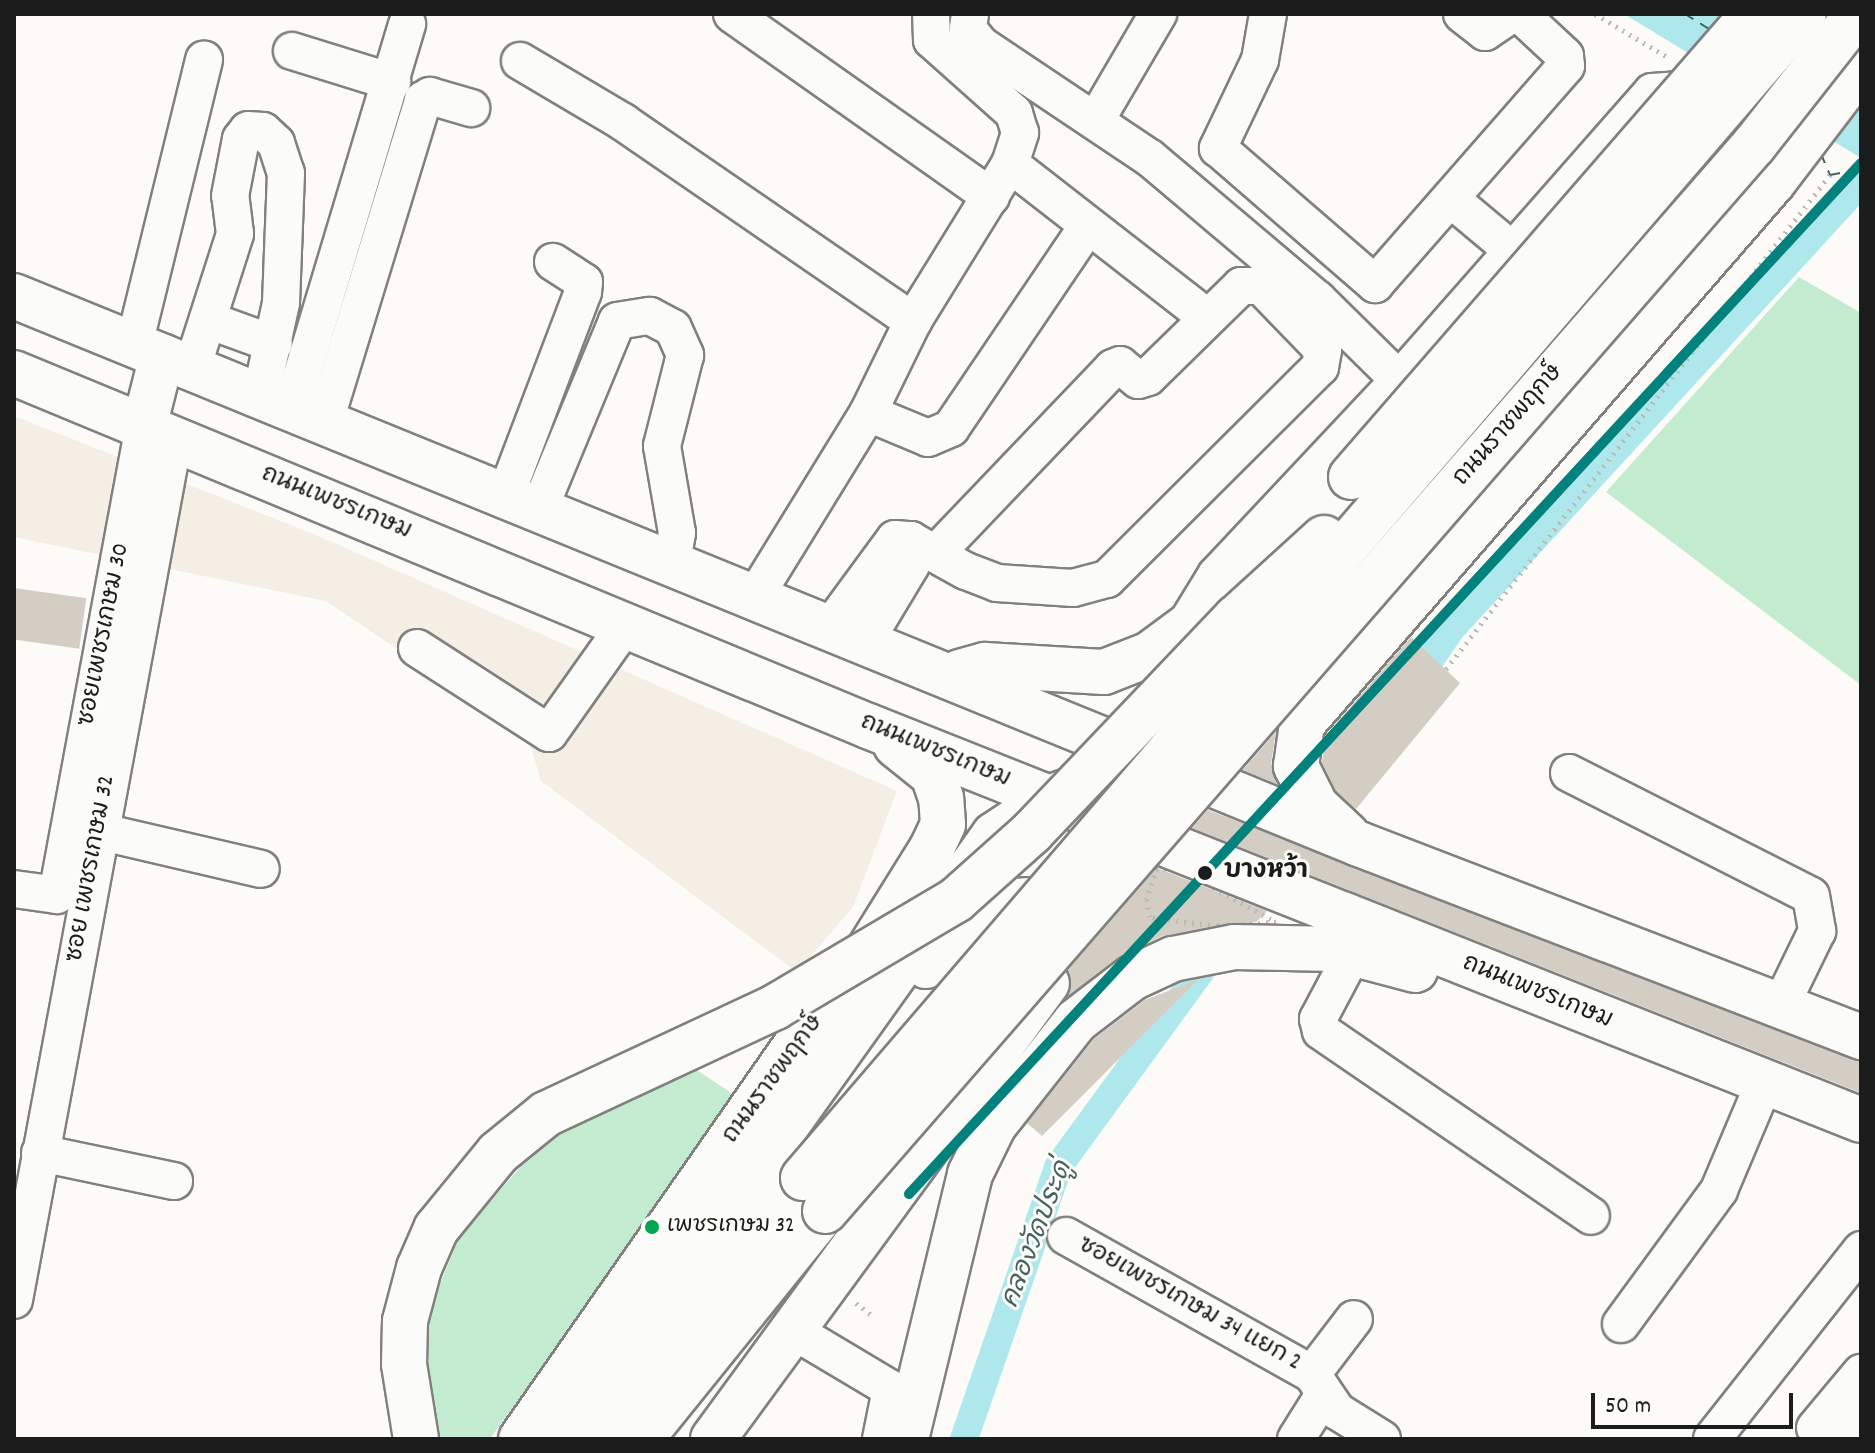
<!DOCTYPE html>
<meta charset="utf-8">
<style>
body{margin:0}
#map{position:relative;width:1875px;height:1453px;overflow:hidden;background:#fcfbf8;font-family:Dekko,"Playpen Sans Thai",sans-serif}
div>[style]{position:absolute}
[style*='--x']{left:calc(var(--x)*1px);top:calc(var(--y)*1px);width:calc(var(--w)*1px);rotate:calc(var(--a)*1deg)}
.built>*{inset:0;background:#f4eee4}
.green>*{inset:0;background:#c3ebcf}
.water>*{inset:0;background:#afe8ec}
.canal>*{height:28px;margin:-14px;padding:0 14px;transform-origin:14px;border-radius:14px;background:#afe8ec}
.ferry>*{height:2px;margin-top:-1px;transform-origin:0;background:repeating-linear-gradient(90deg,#446163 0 10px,transparent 0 18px)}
.building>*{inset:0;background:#d3cdc3;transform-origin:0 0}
.path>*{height:5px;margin-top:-2.5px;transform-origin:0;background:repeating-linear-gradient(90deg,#bbbab8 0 2px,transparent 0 8px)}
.roads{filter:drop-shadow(2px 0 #81807f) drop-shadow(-2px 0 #81807f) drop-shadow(0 2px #81807f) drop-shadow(0 -2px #81807f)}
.minor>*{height:36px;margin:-18px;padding:0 18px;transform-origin:18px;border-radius:18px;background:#fbfbf9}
.major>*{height:44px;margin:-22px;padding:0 22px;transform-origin:22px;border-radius:22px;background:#fbfbf9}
.bridges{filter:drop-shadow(2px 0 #81807f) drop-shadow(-2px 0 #81807f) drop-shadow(0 2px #81807f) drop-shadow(0 -2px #81807f)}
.major-bridge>*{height:44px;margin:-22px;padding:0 22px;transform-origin:22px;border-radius:22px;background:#fbfbf9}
.metro-1>*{height:10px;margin:-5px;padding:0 5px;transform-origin:5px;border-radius:5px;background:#02817d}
.dots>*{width:22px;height:22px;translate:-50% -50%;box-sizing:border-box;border:4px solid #fdfcf7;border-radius:50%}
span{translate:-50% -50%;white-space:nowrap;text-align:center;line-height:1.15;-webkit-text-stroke:6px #fdfcf7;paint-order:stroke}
.bus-label{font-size:22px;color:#1c1c1c}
.left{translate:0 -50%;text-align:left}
.street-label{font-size:24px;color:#1c1c1c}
.stop-label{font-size:24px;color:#1c1c1c;font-weight:700}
.water-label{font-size:26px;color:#446163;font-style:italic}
.frame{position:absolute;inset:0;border:16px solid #1c1c1c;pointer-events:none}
.scale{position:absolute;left:1591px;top:1393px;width:202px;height:36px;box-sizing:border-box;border:4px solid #1c1c1c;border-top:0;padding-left:10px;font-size:24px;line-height:28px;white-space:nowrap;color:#1c1c1c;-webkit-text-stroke:6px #fdfcf7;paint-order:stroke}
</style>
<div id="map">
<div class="built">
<div style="clip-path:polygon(14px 416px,316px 535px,897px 791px,853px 907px,797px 972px,541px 781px,528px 737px,326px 601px,14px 537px)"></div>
</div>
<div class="green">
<div style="clip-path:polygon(1799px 277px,1861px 313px,1861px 685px,1606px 492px)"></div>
<div style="clip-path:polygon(689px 1065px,736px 1096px,490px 1439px,427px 1439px,389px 1408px,459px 1238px,554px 1128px)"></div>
</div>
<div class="water">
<div style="clip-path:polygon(1624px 14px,1777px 14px,1861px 64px,1861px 158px)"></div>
</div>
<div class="canal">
<div style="--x:1412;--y:686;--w:69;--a:-55.6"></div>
<div style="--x:1451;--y:629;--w:606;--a:-47.41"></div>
<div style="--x:964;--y:1439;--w:288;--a:-70.9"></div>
<div style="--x:1058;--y:1167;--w:243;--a:-53.9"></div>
</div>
<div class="ferry">
<div style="--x:1685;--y:14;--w:31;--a:32"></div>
<div style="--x:1821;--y:154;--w:23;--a:67"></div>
<div style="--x:1830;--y:175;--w:32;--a:-11"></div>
</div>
<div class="building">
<div style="left:14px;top:588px;width:73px;height:51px;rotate:8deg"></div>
<div style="clip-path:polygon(1411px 637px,1460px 683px,1356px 809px,1336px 791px,1322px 762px,1326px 735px)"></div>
<div style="clip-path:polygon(1276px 732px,1271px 763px,1277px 784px,1243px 770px)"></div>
<div style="clip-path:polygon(1208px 810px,1861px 1061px,1861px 1093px,1192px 828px)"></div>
<div style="clip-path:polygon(1157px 868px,1267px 911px,1256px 922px,1162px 936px,1117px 958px,1068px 996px,1068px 970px)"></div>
<div style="clip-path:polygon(1199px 979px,1042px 1136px,1027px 1123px,1094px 1039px,1145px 1000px)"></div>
</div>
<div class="path">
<div style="--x:1595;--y:14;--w:86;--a:30.7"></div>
<div style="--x:1446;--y:669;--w:626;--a:-52.14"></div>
<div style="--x:1178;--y:868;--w:112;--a:28.9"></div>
<div style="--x:1276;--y:922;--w:58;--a:176.1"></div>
<div style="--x:1218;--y:926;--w:69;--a:-172.5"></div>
<div style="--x:1150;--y:917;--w:17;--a:-103"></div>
<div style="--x:1146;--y:900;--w:33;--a:-72"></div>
<div style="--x:1156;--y:869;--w:22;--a:-3"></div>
<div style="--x:856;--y:1303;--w:24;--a:38"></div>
</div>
<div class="roads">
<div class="minor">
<div style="--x:732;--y:14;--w:317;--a:35.2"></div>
<div style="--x:970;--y:14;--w:15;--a:98"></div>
<div style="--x:968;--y:29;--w:21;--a:51"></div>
<div style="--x:981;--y:45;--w:203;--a:33.8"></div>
<div style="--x:1150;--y:158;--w:219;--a:40.2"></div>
<div style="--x:1317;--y:299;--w:115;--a:44.6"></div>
<div style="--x:1268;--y:14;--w:47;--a:99.9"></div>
<div style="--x:1260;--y:60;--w:98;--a:115.5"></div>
<div style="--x:1218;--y:148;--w:208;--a:40.9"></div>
<div style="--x:1375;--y:284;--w:290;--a:-48.8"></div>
<div style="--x:1566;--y:66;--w:10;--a:-96"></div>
<div style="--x:1565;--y:56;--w:62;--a:-137"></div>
<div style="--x:1462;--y:14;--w:29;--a:38"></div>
<div style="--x:1485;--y:32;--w:32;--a:-34"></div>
<div style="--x:292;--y:51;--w:105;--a:17.2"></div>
<div style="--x:520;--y:61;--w:120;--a:30.6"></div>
<div style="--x:623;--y:122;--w:352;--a:34.5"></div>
<div style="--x:1097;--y:118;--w:121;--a:-59.6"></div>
<div style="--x:1010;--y:164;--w:233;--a:37.9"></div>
<div style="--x:1452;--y:200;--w:80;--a:39.9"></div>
<div style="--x:208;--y:320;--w:70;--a:20"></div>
<div style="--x:134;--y:345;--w:294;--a:-76.2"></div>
<div style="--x:192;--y:368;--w:141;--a:-72.2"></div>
<div style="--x:235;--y:234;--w:38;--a:-97"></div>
<div style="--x:230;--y:196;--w:58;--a:-79.1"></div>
<div style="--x:241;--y:139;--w:11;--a:-52"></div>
<div style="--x:248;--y:130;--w:15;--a:4"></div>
<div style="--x:263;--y:131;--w:18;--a:43"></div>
<div style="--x:276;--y:143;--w:32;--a:72"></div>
<div style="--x:286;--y:173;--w:130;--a:92.2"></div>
<div style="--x:281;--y:303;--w:94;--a:102.3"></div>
<div style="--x:292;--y:408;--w:401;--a:-73.3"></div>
<div style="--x:868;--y:413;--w:65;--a:22.6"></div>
<div style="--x:928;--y:438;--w:25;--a:-23"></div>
<div style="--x:951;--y:428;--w:244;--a:-55.9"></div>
<div style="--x:325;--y:421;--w:336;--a:-73"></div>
<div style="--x:423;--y:100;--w:8;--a:-30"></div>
<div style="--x:430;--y:96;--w:43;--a:16.3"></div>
<div style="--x:507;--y:492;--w:214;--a:-69.2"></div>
<div style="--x:583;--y:292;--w:10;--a:-84"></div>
<div style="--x:584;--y:282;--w:37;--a:-147"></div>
<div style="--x:540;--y:507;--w:201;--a:-67.5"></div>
<div style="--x:617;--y:321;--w:33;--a:-9"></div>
<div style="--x:650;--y:316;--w:26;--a:28"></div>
<div style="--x:673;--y:328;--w:30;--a:66"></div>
<div style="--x:685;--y:355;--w:94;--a:104.2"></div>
<div style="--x:662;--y:446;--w:88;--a:80.2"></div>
<div style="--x:677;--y:533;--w:29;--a:100"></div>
<div style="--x:756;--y:595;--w:214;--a:-58.4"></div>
<div style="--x:868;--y:413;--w:102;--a:-63.9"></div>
<div style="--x:913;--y:321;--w:185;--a:-58.3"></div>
<div style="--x:1010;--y:164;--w:33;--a:-72"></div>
<div style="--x:1020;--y:133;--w:21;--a:-107"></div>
<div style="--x:1014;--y:113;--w:110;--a:-138.3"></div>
<div style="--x:932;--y:40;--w:26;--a:-92"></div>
<div style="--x:1191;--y:616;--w:48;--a:-58.6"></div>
<div style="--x:1216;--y:575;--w:267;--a:-46.8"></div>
<div style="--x:1399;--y:380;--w:383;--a:-48.7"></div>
<div style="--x:1652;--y:92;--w:29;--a:-4"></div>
<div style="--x:1681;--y:90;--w:56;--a:37.7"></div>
<div style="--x:1725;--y:124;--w:17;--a:69"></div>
<div style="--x:1731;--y:140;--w:19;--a:99"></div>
<div style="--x:1728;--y:159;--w:28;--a:131"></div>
<div style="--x:831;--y:626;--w:108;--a:-53.7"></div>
<div style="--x:895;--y:539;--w:16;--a:4"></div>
<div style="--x:911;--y:540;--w:28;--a:30"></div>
<div style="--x:935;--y:554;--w:35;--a:29"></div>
<div style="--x:966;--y:571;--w:33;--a:21"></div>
<div style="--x:997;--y:583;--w:76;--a:3.8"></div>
<div style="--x:1073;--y:588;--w:35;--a:-15"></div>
<div style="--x:1107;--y:579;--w:301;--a:-44.9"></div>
<div style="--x:1320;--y:367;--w:17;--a:-80"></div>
<div style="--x:1323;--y:350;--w:89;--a:-134.1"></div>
<div style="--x:1261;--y:286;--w:20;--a:180"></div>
<div style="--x:1241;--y:286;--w:130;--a:135.6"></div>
<div style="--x:1148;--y:377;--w:10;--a:163"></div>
<div style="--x:1138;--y:380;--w:23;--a:-140"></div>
<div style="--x:1120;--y:365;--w:8;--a:157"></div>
<div style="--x:1113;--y:368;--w:257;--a:133.7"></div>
<div style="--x:866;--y:640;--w:87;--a:-59"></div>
<div style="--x:911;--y:565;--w:25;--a:-90"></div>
<div style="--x:417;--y:648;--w:157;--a:32.8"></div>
<div style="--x:549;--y:733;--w:135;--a:-54.7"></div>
<div style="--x:1569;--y:773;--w:271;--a:26.9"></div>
<div style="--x:1811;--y:896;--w:36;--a:80"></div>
<div style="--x:1817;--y:931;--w:82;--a:115.9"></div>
<div style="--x:98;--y:831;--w:167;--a:13.1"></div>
<div style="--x:14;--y:889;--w:43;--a:7.9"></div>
<div style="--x:57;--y:895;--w:476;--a:-79.5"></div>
<div style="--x:1353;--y:953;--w:75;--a:117.9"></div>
<div style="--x:1318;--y:1019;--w:12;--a:76"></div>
<div style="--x:1321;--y:1031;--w:327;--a:34.4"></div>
<div style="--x:40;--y:1153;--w:137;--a:11.8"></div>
<div style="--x:1066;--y:1236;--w:282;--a:29.3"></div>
<div style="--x:1312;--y:1374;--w:45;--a:56"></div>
<div style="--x:1337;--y:1411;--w:53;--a:31.9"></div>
<div style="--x:14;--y:1300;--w:877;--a:-79.48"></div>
<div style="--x:1621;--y:1324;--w:166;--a:-53.8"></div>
<div style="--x:1719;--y:1190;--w:118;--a:-67.1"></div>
<div style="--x:792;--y:1330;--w:115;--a:30.8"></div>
<div style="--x:891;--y:1389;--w:51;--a:101.3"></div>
<div style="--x:1312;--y:1374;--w:69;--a:-52.6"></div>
<div style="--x:1815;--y:1428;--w:72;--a:-50.1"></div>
<div style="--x:1296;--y:1439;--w:51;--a:-57.9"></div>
<div style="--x:1712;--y:1439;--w:241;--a:-51.7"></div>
<div style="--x:1843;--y:1439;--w:28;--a:-49"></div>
</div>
<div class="major">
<div style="--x:14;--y:296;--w:1452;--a:22.17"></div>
<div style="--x:1359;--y:844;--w:538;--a:21.03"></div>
<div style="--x:14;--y:373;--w:924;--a:22.46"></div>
<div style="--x:868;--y:726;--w:1068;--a:21.64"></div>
<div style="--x:144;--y:427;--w:73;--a:-75.8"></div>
<div style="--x:960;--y:672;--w:26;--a:-16"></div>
<div style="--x:985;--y:665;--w:119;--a:3.4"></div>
<div style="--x:1104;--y:672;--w:49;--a:-21.4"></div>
<div style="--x:1150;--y:654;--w:82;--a:-36.6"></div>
<div style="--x:1216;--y:605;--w:186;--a:-43.5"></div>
<div style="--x:1347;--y:835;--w:42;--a:-136.9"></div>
<div style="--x:1316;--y:806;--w:45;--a:-116.6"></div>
<div style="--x:1296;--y:766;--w:42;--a:-81.9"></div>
<div style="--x:1302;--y:724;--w:719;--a:-49"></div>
<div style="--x:1774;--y:181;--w:143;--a:-52.7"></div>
<div style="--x:926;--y:966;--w:67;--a:-45.6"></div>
<div style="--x:973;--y:918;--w:43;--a:-23.6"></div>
<div style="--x:1012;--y:901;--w:20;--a:-3"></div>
<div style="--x:1032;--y:900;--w:23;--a:29"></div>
<div style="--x:1052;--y:911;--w:18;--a:68"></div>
<div style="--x:521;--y:1439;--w:485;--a:-55.1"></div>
<div style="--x:799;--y:1041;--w:85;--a:-50.7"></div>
<div style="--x:853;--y:975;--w:150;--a:-58.1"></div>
<div style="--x:932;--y:848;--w:26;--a:-65"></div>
<div style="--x:943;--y:824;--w:26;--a:-94"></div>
<div style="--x:941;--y:798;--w:24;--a:-109"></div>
<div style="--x:933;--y:775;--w:48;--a:-141"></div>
<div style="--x:563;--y:1439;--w:742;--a:-54.49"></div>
<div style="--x:994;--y:835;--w:66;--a:-33.9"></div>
<div style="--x:1049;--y:798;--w:38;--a:-20"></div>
<div style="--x:1085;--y:785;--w:90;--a:-1.3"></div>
<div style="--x:600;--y:1439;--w:331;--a:-52.1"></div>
<div style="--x:641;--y:1439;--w:293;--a:-51.1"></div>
<div style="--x:713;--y:1439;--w:565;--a:-53.78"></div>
<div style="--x:906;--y:1439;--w:273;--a:-76.4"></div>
<div style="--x:970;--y:1174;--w:55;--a:-63.9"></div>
<div style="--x:994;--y:1125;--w:132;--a:-51.7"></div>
<div style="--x:1076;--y:1021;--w:71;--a:-37.5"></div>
<div style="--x:1132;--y:978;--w:45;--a:-24.9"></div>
<div style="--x:1173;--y:959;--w:62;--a:-11.1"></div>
<div style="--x:1234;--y:947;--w:102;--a:1.1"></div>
<div style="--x:1336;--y:949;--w:82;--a:14.9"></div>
</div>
</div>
<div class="bridges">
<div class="major-bridge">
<div style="--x:1351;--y:477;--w:613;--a:-49.03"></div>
<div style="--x:803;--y:1178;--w:1535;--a:-49.31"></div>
<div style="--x:825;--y:1211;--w:1414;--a:-48.93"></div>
<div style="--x:1754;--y:145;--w:167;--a:-51.8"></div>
<div style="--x:416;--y:1439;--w:76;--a:-99.1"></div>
<div style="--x:404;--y:1364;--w:43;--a:-88.7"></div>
<div style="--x:405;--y:1321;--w:55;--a:-75.2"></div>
<div style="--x:419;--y:1268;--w:43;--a:-66.4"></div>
<div style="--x:436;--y:1229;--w:98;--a:-50.8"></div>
<div style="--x:498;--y:1153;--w:62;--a:-39.1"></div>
<div style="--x:546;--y:1114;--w:253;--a:-25"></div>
<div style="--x:775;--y:1007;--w:210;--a:-30.6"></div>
<div style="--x:956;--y:900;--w:102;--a:-41.8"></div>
<div style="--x:1032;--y:832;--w:296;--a:-46.4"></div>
<div style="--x:1236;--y:618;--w:119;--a:-42.3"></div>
</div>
</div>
<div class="metro-1">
<div style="--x:909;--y:1194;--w:1403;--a:-47.28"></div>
</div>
<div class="dots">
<div style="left:1205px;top:873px;background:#1c1c1c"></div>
<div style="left:652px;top:1227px;background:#00a651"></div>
</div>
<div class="bus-label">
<span class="left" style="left:667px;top:1227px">เพชรเกษม 32</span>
</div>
<div class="street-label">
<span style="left:1509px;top:426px;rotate:-49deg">ถนนราชพฤกษ์</span>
<span style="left:336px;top:504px;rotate:22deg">ถนนเพชรเกษม</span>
<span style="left:105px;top:635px;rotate:-79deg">ซอยเพชรเกษม 30</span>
<span style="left:935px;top:752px;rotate:22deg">ถนนเพชรเกษม</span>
<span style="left:92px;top:869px;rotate:-80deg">ซอย เพชรเกษม 32</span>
<span style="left:1537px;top:993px;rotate:22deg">ถนนเพชรเกษม</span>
<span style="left:774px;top:1080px;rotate:-54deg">ถนนราชพฤกษ์</span>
<span style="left:1189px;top:1305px;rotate:29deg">ซอยเพชรเกษม 34 แยก 2</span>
</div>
<div class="stop-label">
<span class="left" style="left:1224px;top:873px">บางหว้า</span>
</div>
<div class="water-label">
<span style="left:1038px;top:1235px;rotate:-69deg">คลองวัดประดู่</span>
</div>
<div class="frame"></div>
<div class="scale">50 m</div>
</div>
